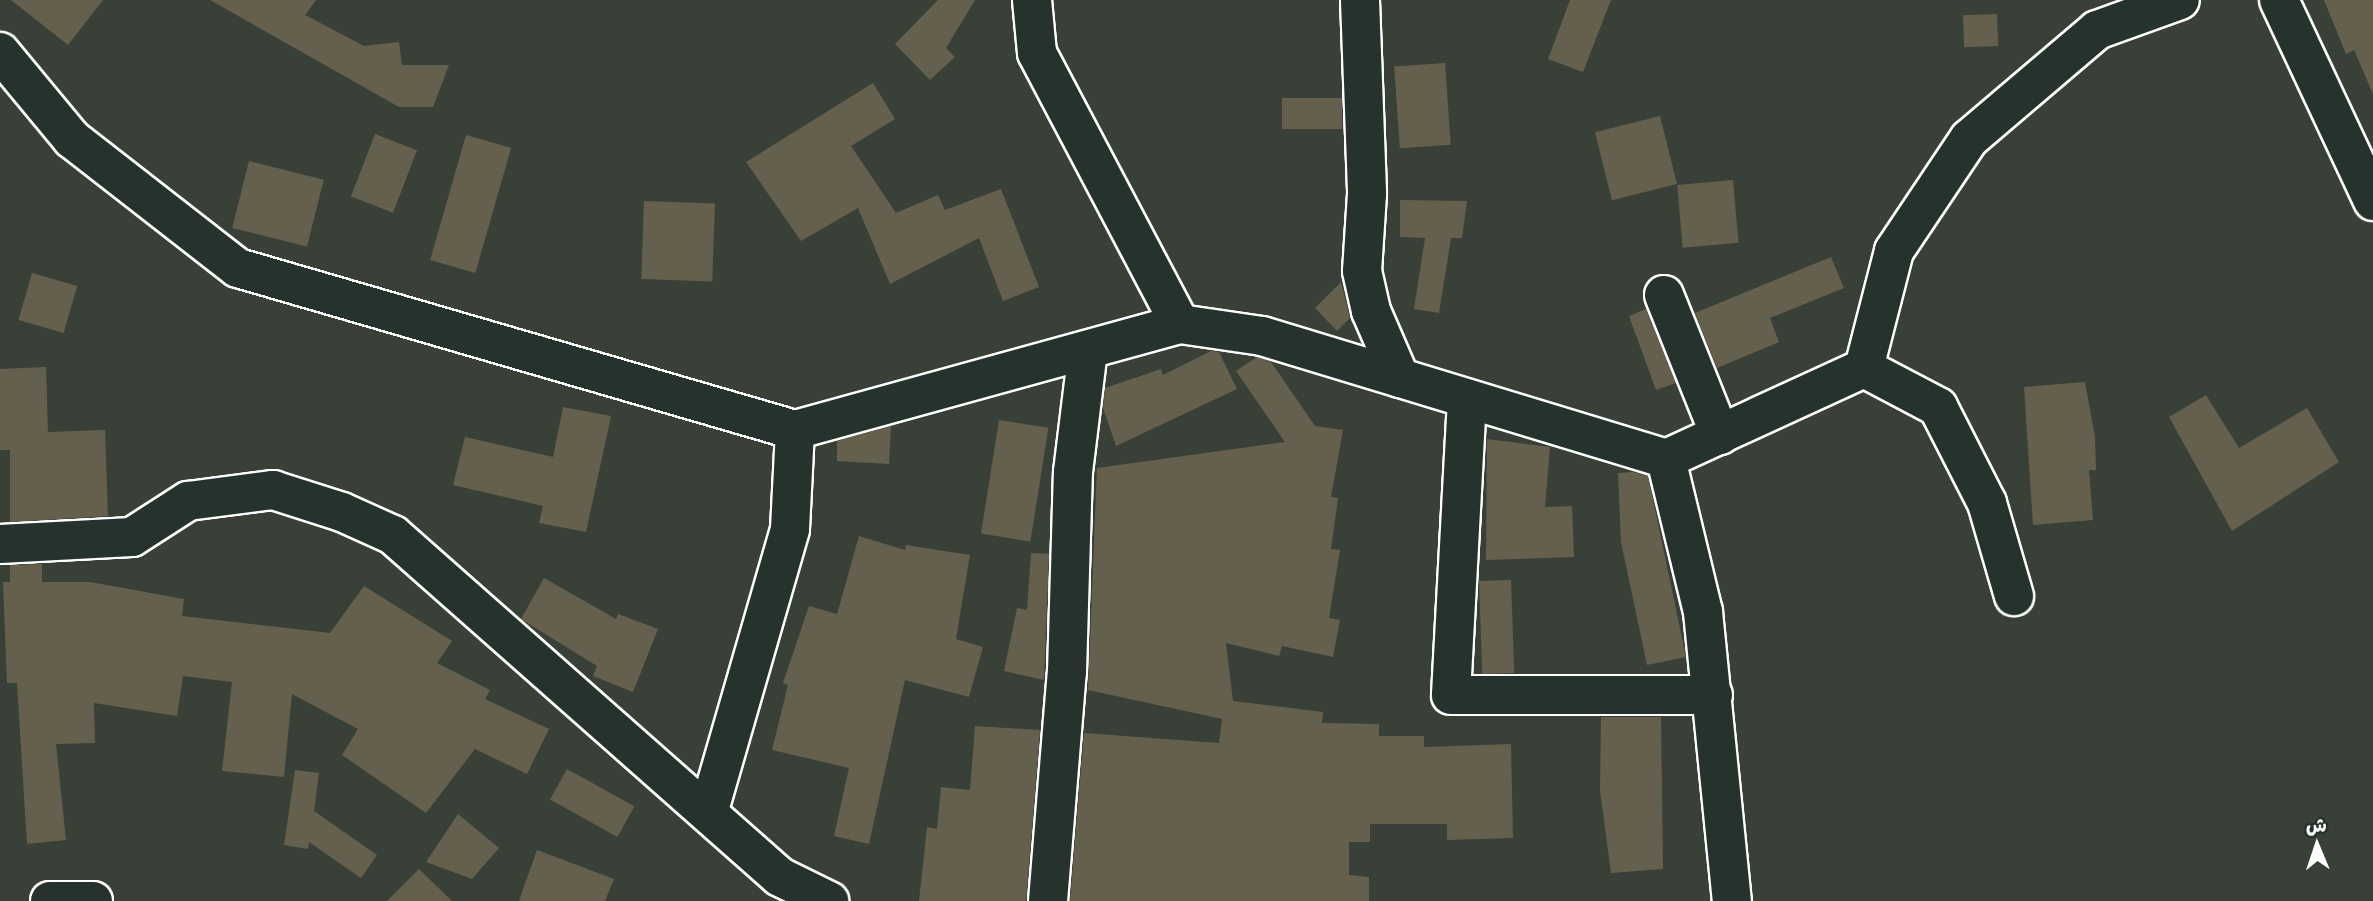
<!DOCTYPE html>
<meta charset="utf-8">
<style>
body{margin:0}
#map{position:relative;width:2373px;height:901px;overflow:hidden;background:#394037;font-family:"Playpen Sans","Playpen Sans Arabic",sans-serif}
div>[style]{position:absolute}
[style*='--x']{left:calc(var(--x)*1px);top:calc(var(--y)*1px);width:calc(var(--w)*1px);rotate:calc(var(--a)*1deg)}
.building>*{inset:0;background:#65604e;transform-origin:0 0}
.roads{filter:drop-shadow(2px 0 #fff) drop-shadow(-2px 0 #fff) drop-shadow(0 2px #fff) drop-shadow(0 -2px #fff)}
.minor>*{height:38px;margin:-19px;padding:0 19px;transform-origin:19px;border-radius:19px;background:#26332d}
span{translate:-50% -50%;white-space:nowrap;text-align:center;line-height:1.15;-webkit-text-stroke:6px #26332d;paint-order:stroke}
.north{position:absolute;left:2282px;top:810px;width:70px;height:70px;-webkit-text-stroke:5px #26332d;paint-order:stroke;rotate:358deg;font-size:19px;font-weight:700;line-height:28px;text-align:center;color:#fff}
.north::after{content:'';display:block;margin:auto;width:24px;height:32px;background:#fff;clip-path:polygon(50% 0,100% 100%,50% 72%,0 100%)}
</style>
<div id="map">
<div class="building">
<div style="clip-path:polygon(11px 0,103px 0,68px 45px)"></div>
<div style="clip-path:polygon(210px 0,316px 0,305px 15px,364px 46px,399px 42px,402px 65px,449px 65px,433px 107px,399px 107px)"></div>
<div style="clip-path:polygon(938px 0,975px 0,946px 48px,955px 57px,930px 80px,895px 44px)"></div>
<div style="clip-path:polygon(1570px 0,1611px 0,1583px 72px,1548px 59px)"></div>
<div style="clip-path:polygon(2324px 0,2373px 0,2373px 94px,2354px 50px,2346px 54px)"></div>
<div style="left:1997px;top:14px;width:32px;height:34px;rotate:88deg"></div>
<div style="left:1445px;top:63px;width:82px;height:51px;rotate:86deg"></div>
<div style="clip-path:polygon(873px 83px,895px 119px,851px 146px,896px 213px,938px 195px,945px 210px,1001px 189px,1039px 287px,1003px 301px,979px 238px,890px 284px,858px 208px,801px 241px,746px 162px)"></div>
<div style="left:1282px;top:98px;width:60px;height:31px"></div>
<div style="left:1660px;top:116px;width:70px;height:67px;rotate:76deg"></div>
<div style="left:375px;top:134px;width:45px;height:67px;rotate:21deg"></div>
<div style="left:466px;top:135px;width:47px;height:130px;rotate:16deg"></div>
<div style="left:249px;top:161px;width:77px;height:69px;rotate:14deg"></div>
<div style="left:1733px;top:180px;width:63px;height:56px;rotate:85deg"></div>
<div style="clip-path:polygon(1400px 200px,1467px 201px,1462px 238px,1451px 238px,1439px 313px,1414px 309px,1425px 238px,1400px 237px)"></div>
<div style="left:644px;top:201px;width:71px;height:78px;rotate:2deg"></div>
<div style="clip-path:polygon(1831px 257px,1844px 288px,1770px 318px,1779px 342px,1717px 368px,1695px 313px)"></div>
<div style="left:32px;top:273px;width:47px;height:49px;rotate:16deg"></div>
<div style="clip-path:polygon(1341px 282px,1350px 318px,1337px 331px,1315px 308px)"></div>
<div style="clip-path:polygon(1646px 309px,1676px 383px,1656px 390px,1629px 316px)"></div>
<div style="clip-path:polygon(1211px 351px,1219px 352px,1237px 389px,1116px 446px,1103px 408px,1105px 388px,1161px 369px,1163px 375px)"></div>
<div style="clip-path:polygon(1257px 357px,1271px 362px,1315px 426px,1343px 430px,1331px 497px,1338px 498px,1331px 549px,1340px 550px,1329px 618px,1340px 620px,1333px 657px,1282px 646px,1279px 656px,1226px 643px,1233px 701px,1323px 712px,1322px 723px,1379px 724px,1379px 736px,1424px 736px,1424px 747px,1511px 744px,1513px 838px,1447px 840px,1447px 824px,1370px 824px,1370px 842px,1349px 842px,1349px 875px,1369px 877px,1369px 901px,1070px 901px,1084px 733px,1219px 743px,1222px 719px,1088px 690px,1097px 468px,1285px 442px,1236px 371px)"></div>
<div style="clip-path:polygon(46px 367px,48px 432px,105px 430px,108px 516px,10px 522px,10px 450px,0 450px,0 369px)"></div>
<div style="clip-path:polygon(2085px 382px,2095px 437px,2096px 470px,2089px 470px,2093px 520px,2033px 525px,2024px 387px)"></div>
<div style="clip-path:polygon(2206px 395px,2239px 448px,2307px 408px,2339px 462px,2232px 531px,2169px 417px)"></div>
<div style="clip-path:polygon(563px 407px,611px 416px,586px 532px,539px 523px,543px 506px,453px 485px,465px 437px,553px 457px)"></div>
<div style="left:999px;top:420px;width:50px;height:115px;rotate:9deg"></div>
<div style="clip-path:polygon(891px 426px,889px 464px,837px 461px,837px 441px)"></div>
<div style="clip-path:polygon(1487px 439px,1550px 447px,1545px 507px,1572px 506px,1574px 557px,1486px 560px)"></div>
<div style="clip-path:polygon(1633px 472px,1648px 476px,1686px 657px,1647px 665px,1621px 542px,1618px 473px)"></div>
<div style="clip-path:polygon(859px 536px,905px 550px,906px 545px,970px 555px,956px 639px,983px 647px,969px 697px,905px 680px,869px 844px,834px 836px,849px 768px,772px 750px,788px 685px,783px 683px,809px 606px,837px 614px)"></div>
<div style="clip-path:polygon(1031px 553px,1049px 554px,1044px 680px,1004px 671px,1017px 608px,1027px 610px)"></div>
<div style="clip-path:polygon(42px 564px,42px 582px,90px 582px,184px 599px,182px 616px,330px 633px,364px 586px,452px 641px,437px 663px,490px 690px,485px 699px,549px 729px,527px 774px,475px 749px,426px 813px,342px 755px,358px 729px,292px 694px,284px 777px,222px 771px,232px 682px,183px 676px,177px 716px,94px 703px,95px 743px,56px 744px,66px 840px,27px 844px,17px 683px,7px 683px,3px 582px,10px 582px,10px 565px)"></div>
<div style="clip-path:polygon(544px 578px,616px 619px,618px 614px,658px 629px,633px 692px,593px 676px,597px 666px,521px 619px)"></div>
<div style="left:1511px;top:580px;width:93px;height:32px;rotate:88deg"></div>
<div style="clip-path:polygon(1601px 717px,1661px 717px,1663px 869px,1611px 873px,1600px 790px)"></div>
<div style="clip-path:polygon(975px 726px,1040px 730px,1026px 901px,919px 901px,927px 827px,937px 829px,941px 787px,970px 790px)"></div>
<div style="left:567px;top:769px;width:77px;height:35px;rotate:29deg"></div>
<div style="clip-path:polygon(295px 770px,319px 773px,314px 811px,377px 855px,361px 878px,309px 842px,308px 849px,284px 845px)"></div>
<div style="clip-path:polygon(458px 814px,499px 848px,472px 879px,426px 862px)"></div>
<div style="clip-path:polygon(537px 850px,614px 879px,605px 901px,519px 901px)"></div>
<div style="clip-path:polygon(419px 869px,452px 901px,387px 901px)"></div>
</div>
<div class="roads">
<div class="minor">
<div style="--x:1032;--y:0;--w:53;--a:84.6"></div>
<div style="--x:1037;--y:53;--w:306;--a:62.2"></div>
<div style="--x:1360;--y:0;--w:194;--a:87.9"></div>
<div style="--x:1367;--y:194;--w:77;--a:93.7"></div>
<div style="--x:1362;--y:271;--w:41;--a:77.3"></div>
<div style="--x:1371;--y:311;--w:73;--a:66.6"></div>
<div style="--x:2279;--y:0;--w:222;--a:64.9"></div>
<div style="--x:0;--y:52;--w:113;--a:50.4"></div>
<div style="--x:72;--y:139;--w:210;--a:37.9"></div>
<div style="--x:238;--y:268;--w:580;--a:16.22"></div>
<div style="--x:795;--y:430;--w:399;--a:-15.4"></div>
<div style="--x:1180;--y:324;--w:83;--a:8.3"></div>
<div style="--x:1262;--y:336;--w:422;--a:16.9"></div>
<div style="--x:1666;--y:459;--w:218;--a:-24.7"></div>
<div style="--x:1864;--y:368;--w:121;--a:-75.6"></div>
<div style="--x:1894;--y:251;--w:135;--a:-56.2"></div>
<div style="--x:1969;--y:139;--w:168;--a:-40.4"></div>
<div style="--x:2097;--y:30;--w:88;--a:-19.9"></div>
<div style="--x:1664;--y:295;--w:151;--a:68.2"></div>
<div style="--x:1864;--y:368;--w:84;--a:27.8"></div>
<div style="--x:1938;--y:407;--w:108;--a:63"></div>
<div style="--x:1987;--y:503;--w:97;--a:73.8"></div>
<div style="--x:1467;--y:399;--w:296;--a:93.1"></div>
<div style="--x:1451;--y:695;--w:262;--a:0"></div>
<div style="--x:1666;--y:459;--w:157;--a:76.4"></div>
<div style="--x:1703;--y:612;--w:290;--a:84.3"></div>
<div style="--x:0;--y:544;--w:132;--a:-3"></div>
<div style="--x:132;--y:537;--w:67;--a:-32.7"></div>
<div style="--x:188;--y:501;--w:86;--a:-7.4"></div>
<div style="--x:273;--y:490;--w:72;--a:17.7"></div>
<div style="--x:342;--y:512;--w:56;--a:24.3"></div>
<div style="--x:393;--y:535;--w:516;--a:41.47"></div>
<div style="--x:780;--y:877;--w:55;--a:26.1"></div>
<div style="--x:709;--y:810;--w:292;--a:-73.9"></div>
<div style="--x:790;--y:529;--w:99;--a:-87.1"></div>
<div style="--x:50;--y:901;--w:43;--a:0"></div>
<div style="--x:1048;--y:901;--w:230;--a:-85.3"></div>
<div style="--x:1067;--y:672;--w:200;--a:-88.3"></div>
<div style="--x:1073;--y:472;--w:123;--a:-83"></div>
</div>
</div>
<div class="north">ش</div>
</div>
